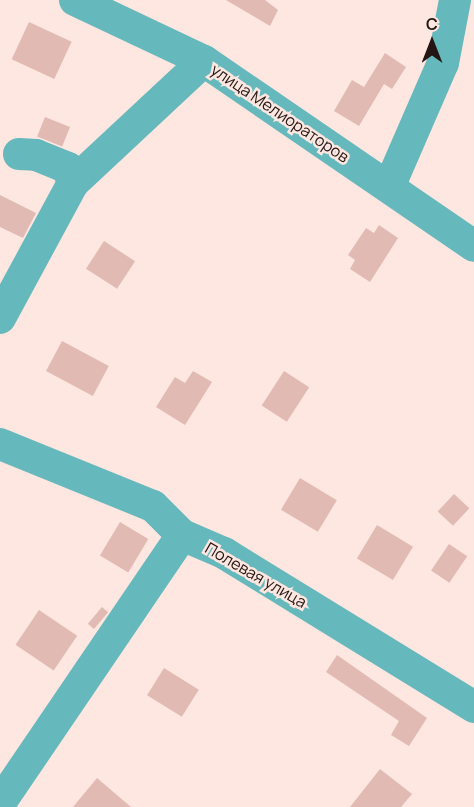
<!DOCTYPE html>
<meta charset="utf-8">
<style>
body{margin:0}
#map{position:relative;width:474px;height:807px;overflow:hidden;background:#fee6e1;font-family:Manrope,sans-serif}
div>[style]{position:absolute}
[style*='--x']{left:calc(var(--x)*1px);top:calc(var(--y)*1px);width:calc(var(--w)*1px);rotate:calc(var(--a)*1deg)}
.building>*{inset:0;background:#e1bbb3;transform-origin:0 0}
.minor>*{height:32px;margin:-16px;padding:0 16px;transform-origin:16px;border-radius:16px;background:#65b8bb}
span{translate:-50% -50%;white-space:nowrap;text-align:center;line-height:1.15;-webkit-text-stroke:5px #fee6e1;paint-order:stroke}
.street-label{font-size:16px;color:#231613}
.north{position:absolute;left:402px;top:12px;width:60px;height:60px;-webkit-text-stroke:4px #fee6e1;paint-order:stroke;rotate:0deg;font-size:16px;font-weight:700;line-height:24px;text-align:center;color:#231613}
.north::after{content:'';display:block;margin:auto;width:21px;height:27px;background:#231613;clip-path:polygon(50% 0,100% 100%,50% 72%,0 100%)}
</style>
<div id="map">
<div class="building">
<div style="clip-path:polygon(226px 0,265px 0,278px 10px,270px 26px)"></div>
<div style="left:29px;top:22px;width:47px;height:41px;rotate:25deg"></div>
<div style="clip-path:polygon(385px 53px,406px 67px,392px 89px,384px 84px,359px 126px,334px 111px,352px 80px,364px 87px)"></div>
<div style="left:45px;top:117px;width:27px;height:21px;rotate:22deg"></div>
<div style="clip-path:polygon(0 195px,36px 213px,23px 238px,0 227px)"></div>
<div style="clip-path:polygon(379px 225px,398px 238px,370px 282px,350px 269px,355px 260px,348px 255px,366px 228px,374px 233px)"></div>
<div style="left:104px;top:241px;width:37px;height:33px;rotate:33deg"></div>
<div style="left:62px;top:341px;width:53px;height:34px;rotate:28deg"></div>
<div style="clip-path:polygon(193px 371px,212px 382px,185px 425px,156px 407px,175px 377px,185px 383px)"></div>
<div style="left:284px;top:371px;width:30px;height:41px;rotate:33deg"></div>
<div style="left:300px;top:478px;width:43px;height:37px;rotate:31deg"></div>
<div style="left:454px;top:494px;width:21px;height:24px;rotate:43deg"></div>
<div style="left:120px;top:522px;width:33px;height:39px;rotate:31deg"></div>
<div style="left:377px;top:525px;width:42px;height:39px;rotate:31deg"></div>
<div style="left:449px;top:544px;width:22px;height:32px;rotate:34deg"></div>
<div style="left:102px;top:607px;width:8px;height:22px;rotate:40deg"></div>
<div style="left:39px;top:610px;width:46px;height:42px;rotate:34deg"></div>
<div style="clip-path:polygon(337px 655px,427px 718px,409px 746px,391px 735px,399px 721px,326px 672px)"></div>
<div style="left:164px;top:668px;width:41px;height:32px;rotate:32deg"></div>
<div style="clip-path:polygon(380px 769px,412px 794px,401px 807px,350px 807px)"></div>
<div style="clip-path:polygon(97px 778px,131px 807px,73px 807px)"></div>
</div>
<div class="minor">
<div style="--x:75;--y:0;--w:143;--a:25.3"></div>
<div style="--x:204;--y:61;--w:327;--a:34.4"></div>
<div style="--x:19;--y:154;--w:17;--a:3"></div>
<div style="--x:36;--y:155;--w:35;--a:22"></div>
<div style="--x:68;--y:168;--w:16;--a:72"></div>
<div style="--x:389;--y:187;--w:135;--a:-66.5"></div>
<div style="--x:443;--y:63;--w:64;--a:-79.2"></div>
<div style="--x:0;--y:318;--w:153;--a:-61.6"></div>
<div style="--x:73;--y:183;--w:179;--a:-43"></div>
<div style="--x:0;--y:444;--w:165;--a:22.1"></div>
<div style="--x:153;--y:506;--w:41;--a:45"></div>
<div style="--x:182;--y:535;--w:46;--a:23.2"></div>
<div style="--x:224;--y:553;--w:294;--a:31.6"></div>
<div style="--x:0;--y:803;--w:324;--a:-55.8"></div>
</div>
<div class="street-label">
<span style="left:280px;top:113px;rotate:34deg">улица Мелиораторов</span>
<span style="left:256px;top:575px;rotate:30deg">Полевая улица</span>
</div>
<div class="north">С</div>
</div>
